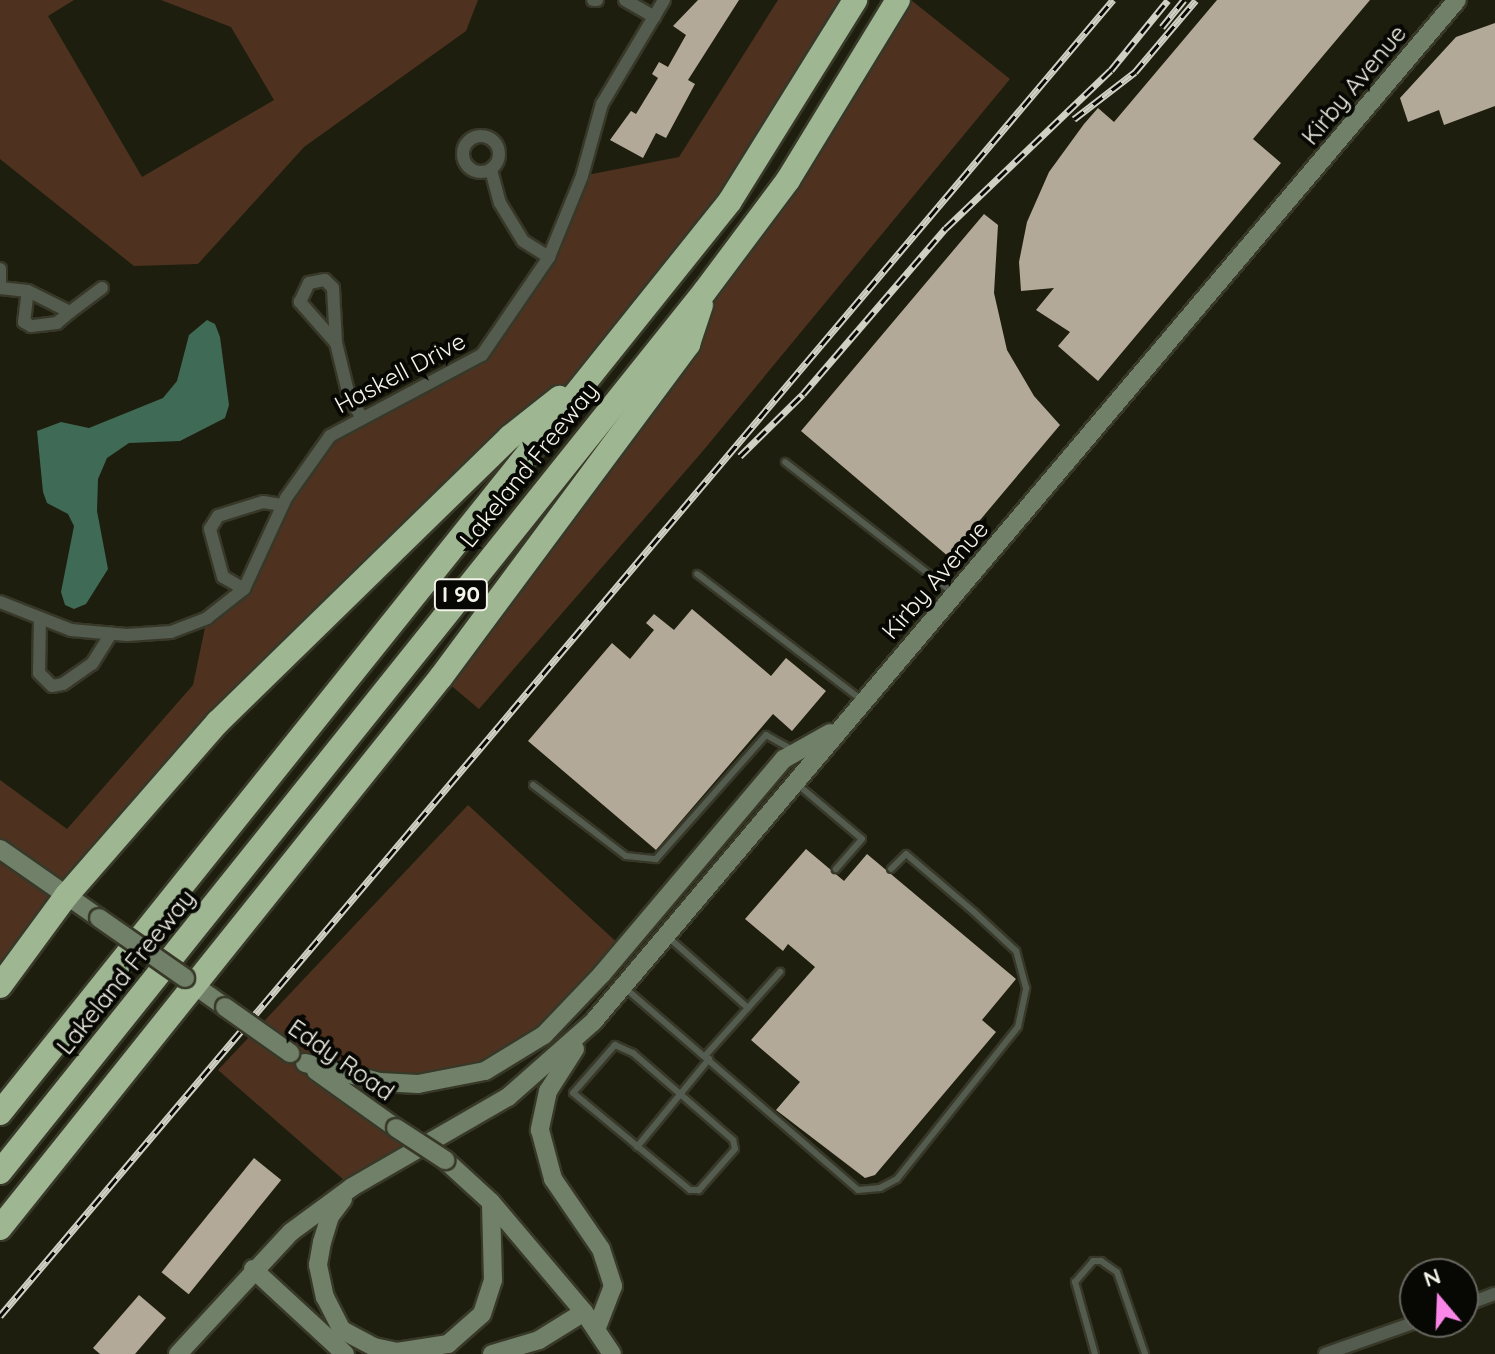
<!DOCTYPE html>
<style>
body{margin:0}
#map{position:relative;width:1495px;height:1354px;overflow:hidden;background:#1e1e0f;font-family:Quicksand,sans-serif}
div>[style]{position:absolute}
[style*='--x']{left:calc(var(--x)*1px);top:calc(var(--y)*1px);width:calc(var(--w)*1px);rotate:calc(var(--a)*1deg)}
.green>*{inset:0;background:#4e321f}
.water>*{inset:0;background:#3f6a55}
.building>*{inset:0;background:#b3a998;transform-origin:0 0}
.roads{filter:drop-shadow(2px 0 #383829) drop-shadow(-2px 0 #383829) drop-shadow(0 2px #383829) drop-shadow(0 -2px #383829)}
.lane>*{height:6px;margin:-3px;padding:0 3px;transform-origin:3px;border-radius:3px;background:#535c4e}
.street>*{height:12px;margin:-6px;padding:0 6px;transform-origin:6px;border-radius:6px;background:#535c4e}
.street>.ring{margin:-6px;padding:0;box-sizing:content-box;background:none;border:12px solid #535c4e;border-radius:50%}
.secondary>*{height:18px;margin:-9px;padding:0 9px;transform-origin:9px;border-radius:9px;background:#718169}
.highway>*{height:24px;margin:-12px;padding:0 12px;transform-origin:12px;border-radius:12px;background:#9eb691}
.rail>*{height:7px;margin-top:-3.5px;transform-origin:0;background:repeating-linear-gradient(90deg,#070703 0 12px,#d0d0c5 0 24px);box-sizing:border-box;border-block:2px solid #d0d0c5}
.bridges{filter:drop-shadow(2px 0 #383829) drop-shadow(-2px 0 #383829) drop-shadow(0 2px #383829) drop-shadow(0 -2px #383829)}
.secondary-bridge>*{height:18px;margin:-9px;padding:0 9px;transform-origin:9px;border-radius:9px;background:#718169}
span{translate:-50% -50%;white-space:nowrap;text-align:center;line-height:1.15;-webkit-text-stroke:8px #070703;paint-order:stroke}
.shield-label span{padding:2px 6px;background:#070703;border:2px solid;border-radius:6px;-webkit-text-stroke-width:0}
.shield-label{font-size:22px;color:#f4f4ea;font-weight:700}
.street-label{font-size:24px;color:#f4f4ea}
.north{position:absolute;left:1399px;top:1258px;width:80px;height:80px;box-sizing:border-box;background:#070703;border:2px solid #66665f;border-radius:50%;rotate:341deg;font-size:22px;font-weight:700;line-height:32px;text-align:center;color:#f4f4ea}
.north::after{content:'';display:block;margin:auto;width:28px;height:36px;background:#fa87e8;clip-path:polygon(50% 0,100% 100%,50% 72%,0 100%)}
</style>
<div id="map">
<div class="green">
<div style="clip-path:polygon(0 0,74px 0,48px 16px,142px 177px,274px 100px,231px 27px,161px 0,478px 0,466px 31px,304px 147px,198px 264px,134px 266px,0 159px)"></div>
<div style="clip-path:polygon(778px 0,855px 0,830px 44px,595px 369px,218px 722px,0 986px,0 780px,67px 829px,193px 685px,207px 618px,244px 589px,286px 498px,330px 436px,482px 355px,542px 270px,582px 176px,679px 157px)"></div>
<div style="clip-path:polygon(898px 0,911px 0,1010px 79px,702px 452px,479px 709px,441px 677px)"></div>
<div style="clip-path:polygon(468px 805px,623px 948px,544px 1035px,485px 1071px,418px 1084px,308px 1064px,425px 1147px,352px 1187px,218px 1070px)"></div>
</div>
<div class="water">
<div style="clip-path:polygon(207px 320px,215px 324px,220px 337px,229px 405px,225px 418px,180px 441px,129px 443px,107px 458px,98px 479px,97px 511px,108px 569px,86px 604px,74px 609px,65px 605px,61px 592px,74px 526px,68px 514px,47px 503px,43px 492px,37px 431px,61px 422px,89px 428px,163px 398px,177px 381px,189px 335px)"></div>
</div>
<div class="building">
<div style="clip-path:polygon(698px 0,739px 0,688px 80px,695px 84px,666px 138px,656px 133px,643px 158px,610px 140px,631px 111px,636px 114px,658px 78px,652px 74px,659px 62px,668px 67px,686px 35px,673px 26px)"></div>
<div style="clip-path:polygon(1217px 0,1370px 0,1253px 139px,1281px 163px,1098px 381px,1058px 346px,1070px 332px,1036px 310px,1054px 288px,1021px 291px,1019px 262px,1027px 222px,1049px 172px,1084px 124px,1098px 108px,1114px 122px)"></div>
<div style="clip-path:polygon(1495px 23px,1495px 106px,1444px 125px,1439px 110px,1408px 122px,1400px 98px,1456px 37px)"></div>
<div style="clip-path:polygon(984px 214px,998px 225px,994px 293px,1007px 350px,1034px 396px,1060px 425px,949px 557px,801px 431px)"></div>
<div style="clip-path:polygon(692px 609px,771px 676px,786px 658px,826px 691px,792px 731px,773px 714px,656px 850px,528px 741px,612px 643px,630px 659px,654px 630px,646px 623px,654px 614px,674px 630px)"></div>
<div style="clip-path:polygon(806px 849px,844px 881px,867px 854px,1016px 979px,982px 1020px,996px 1032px,875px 1175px,865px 1178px,776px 1110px,800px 1082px,751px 1040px,815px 967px,788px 944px,783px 951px,745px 919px)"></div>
<div style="left:254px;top:1158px;width:35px;height:147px;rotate:39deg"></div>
<div style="clip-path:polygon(139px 1295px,166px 1318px,135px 1354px,100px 1354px,93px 1348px)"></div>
</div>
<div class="roads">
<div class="lane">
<div style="--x:785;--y:462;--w:212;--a:37.9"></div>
<div style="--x:697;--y:574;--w:209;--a:37.4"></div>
<div style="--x:797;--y:784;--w:85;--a:40.2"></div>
<div style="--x:862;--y:839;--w:40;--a:131"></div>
<div style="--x:533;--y:785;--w:117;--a:37.4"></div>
<div style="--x:626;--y:856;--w:30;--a:6"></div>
<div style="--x:656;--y:859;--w:166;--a:-48.4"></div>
<div style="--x:766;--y:735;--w:31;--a:29"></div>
<div style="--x:668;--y:937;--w:107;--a:41.6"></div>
<div style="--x:625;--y:988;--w:308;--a:40.9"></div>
<div style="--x:858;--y:1190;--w:22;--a:-5"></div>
<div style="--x:880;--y:1188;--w:19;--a:-28"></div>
<div style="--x:897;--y:1179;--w:194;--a:-51.5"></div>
<div style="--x:1018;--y:1027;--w:40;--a:-78"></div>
<div style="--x:1026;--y:988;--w:38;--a:-105"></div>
<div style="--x:1016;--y:951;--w:57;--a:-137.1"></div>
<div style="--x:974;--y:912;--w:89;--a:-139.5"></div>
<div style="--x:906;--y:854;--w:21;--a:135"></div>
<div style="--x:615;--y:1045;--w:20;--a:24"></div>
<div style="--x:633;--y:1053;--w:133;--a:41"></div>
<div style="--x:733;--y:1140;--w:9;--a:77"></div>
<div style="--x:735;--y:1149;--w:55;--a:131.3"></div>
<div style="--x:699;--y:1190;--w:9;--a:180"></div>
<div style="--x:690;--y:1190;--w:152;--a:-140.3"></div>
<div style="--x:573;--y:1093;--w:64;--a:-48.8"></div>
<div style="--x:705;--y:1056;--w:113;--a:-48.2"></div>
<div style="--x:637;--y:1147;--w:114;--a:-50.7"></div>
<div style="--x:1095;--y:1354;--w:75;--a:-105.5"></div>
<div style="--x:1075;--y:1282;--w:28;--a:-49"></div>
<div style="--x:1093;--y:1261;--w:8;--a:0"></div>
<div style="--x:1101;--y:1261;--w:19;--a:35"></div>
<div style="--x:1117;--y:1272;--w:87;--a:71.1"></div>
</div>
<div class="street">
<div style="--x:593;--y:0;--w:4;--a:0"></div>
<div style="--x:625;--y:0;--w:34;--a:30"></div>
<div class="ring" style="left:463px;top:136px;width:24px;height:24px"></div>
<div style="--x:491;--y:170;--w:34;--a:75"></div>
<div style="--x:500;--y:203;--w:44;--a:58.8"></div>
<div style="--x:523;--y:241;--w:31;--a:32"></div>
<div style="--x:0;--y:269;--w:18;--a:90"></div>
<div style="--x:0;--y:288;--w:28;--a:6"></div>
<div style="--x:28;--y:291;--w:47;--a:26.6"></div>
<div style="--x:70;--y:312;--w:17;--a:140"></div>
<div style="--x:57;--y:323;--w:26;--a:173"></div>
<div style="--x:31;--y:326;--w:8;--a:-150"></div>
<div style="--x:24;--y:322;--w:31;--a:-83"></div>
<div style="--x:70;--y:312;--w:40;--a:-37"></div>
<div style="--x:336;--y:343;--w:55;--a:-131.3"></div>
<div style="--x:300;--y:302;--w:21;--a:-65"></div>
<div style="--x:309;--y:283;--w:16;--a:-11"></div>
<div style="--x:325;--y:280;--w:11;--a:45"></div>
<div style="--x:333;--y:288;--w:55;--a:86.9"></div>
<div style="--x:336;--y:343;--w:59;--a:76.2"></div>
<div style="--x:350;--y:400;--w:21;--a:55"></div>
<div style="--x:244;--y:589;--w:24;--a:-150"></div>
<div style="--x:223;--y:577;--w:50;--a:-105.2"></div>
<div style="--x:210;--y:529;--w:15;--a:-58"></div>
<div style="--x:218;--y:516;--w:47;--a:-17.3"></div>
<div style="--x:263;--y:502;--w:20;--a:9"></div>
<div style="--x:0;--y:602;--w:76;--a:21.5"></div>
<div style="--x:71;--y:630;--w:56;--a:5.1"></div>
<div style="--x:127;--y:635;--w:44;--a:-3.9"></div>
<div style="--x:171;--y:632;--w:39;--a:-21"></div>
<div style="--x:207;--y:618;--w:47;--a:-38.1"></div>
<div style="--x:244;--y:589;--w:100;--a:-65.2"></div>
<div style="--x:286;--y:498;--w:76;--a:-54.6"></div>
<div style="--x:330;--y:436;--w:172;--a:-28.1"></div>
<div style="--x:482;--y:355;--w:119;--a:-55.6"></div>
<div style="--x:549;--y:257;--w:87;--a:-67.8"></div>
<div style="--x:582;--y:176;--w:75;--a:-74.5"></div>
<div style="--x:602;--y:104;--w:121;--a:-59.2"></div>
<div style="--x:40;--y:618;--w:55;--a:91"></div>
<div style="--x:39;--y:673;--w:18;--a:45"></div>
<div style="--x:52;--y:686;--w:11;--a:-10"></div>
<div style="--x:63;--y:684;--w:35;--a:-35"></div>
<div style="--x:92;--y:664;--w:36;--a:-58"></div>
<div style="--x:1463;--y:1306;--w:34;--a:-21"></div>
<div style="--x:1325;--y:1354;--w:96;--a:-19.4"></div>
</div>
<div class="secondary">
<div style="--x:0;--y:849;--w:121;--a:34.9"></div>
<div style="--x:187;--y:980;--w:47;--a:35.4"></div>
<div style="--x:575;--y:1049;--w:50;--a:122.7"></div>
<div style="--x:548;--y:1091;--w:40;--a:102"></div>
<div style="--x:540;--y:1130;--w:51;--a:75.1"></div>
<div style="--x:553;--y:1179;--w:85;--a:55.6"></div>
<div style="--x:601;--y:1249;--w:39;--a:72"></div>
<div style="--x:613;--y:1286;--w:47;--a:111.1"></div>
<div style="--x:305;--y:1063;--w:77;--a:14.2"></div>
<div style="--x:380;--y:1082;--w:38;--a:3"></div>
<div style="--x:418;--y:1084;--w:68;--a:-11"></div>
<div style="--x:485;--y:1071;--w:69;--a:-31.4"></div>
<div style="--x:544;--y:1035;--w:84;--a:-46.4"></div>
<div style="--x:602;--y:974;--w:282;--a:-49.8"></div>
<div style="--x:784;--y:759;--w:53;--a:-29.5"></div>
<div style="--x:316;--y:1071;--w:98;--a:35.5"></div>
<div style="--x:445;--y:1160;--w:62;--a:42.4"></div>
<div style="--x:491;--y:1202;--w:144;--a:49.8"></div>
<div style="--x:584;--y:1312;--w:50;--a:56.3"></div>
<div style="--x:343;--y:1199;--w:21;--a:127"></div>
<div style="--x:330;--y:1216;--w:27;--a:107"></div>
<div style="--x:322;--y:1242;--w:23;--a:100"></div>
<div style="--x:318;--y:1265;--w:33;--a:78"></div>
<div style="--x:325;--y:1297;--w:37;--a:63"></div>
<div style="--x:342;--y:1330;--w:36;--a:28"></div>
<div style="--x:374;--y:1347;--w:24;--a:12"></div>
<div style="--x:397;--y:1352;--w:52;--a:-8.9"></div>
<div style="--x:448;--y:1344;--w:45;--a:-41.4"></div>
<div style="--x:482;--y:1314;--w:36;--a:-72"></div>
<div style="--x:493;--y:1280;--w:78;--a:-91.5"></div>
<div style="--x:253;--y:1269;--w:125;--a:42.7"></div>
<div style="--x:178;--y:1354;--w:166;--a:-47.2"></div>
<div style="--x:291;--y:1232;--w:76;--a:-36.4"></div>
<div style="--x:352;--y:1187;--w:180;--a:-30"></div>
<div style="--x:508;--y:1097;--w:113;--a:-41.4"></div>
<div style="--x:593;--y:1022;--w:1338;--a:-49.79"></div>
<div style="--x:492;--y:1354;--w:49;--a:-16.6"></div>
<div style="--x:539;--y:1340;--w:53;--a:-31.9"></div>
</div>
<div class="highway">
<div style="--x:0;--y:986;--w:112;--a:-53.7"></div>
<div style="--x:66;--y:896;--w:231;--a:-48.9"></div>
<div style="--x:218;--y:722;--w:408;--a:-44.3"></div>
<div style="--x:510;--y:437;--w:63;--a:-38.5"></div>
<div style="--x:0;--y:1113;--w:1168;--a:-51.32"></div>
<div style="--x:730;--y:201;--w:237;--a:-58.1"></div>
<div style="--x:0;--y:1172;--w:1128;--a:-51.33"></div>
<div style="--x:705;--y:291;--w:139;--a:-53.2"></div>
<div style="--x:788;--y:180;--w:211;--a:-58.6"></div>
<div style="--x:0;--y:1228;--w:706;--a:-51.33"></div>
<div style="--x:441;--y:677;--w:415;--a:-53.4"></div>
<div style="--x:688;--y:344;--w:41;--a:-71.6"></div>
</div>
</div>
<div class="rail">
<div style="--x:1162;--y:27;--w:35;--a:-51"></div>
<div style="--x:1074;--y:119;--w:77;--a:-37.6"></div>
<div style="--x:1135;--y:72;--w:94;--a:-49.7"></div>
<div style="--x:740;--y:456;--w:88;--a:-44.5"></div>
<div style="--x:803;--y:394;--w:219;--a:-49.3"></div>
<div style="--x:946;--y:228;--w:228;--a:-43.8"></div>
<div style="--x:1111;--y:70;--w:90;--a:-50.8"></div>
<div style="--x:0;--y:1316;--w:1724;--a:-49.78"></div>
</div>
<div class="bridges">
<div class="secondary-bridge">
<div style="--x:99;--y:918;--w:105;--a:34.9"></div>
<div style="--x:225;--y:1007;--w:80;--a:35.3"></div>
<div style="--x:396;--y:1128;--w:59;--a:33.1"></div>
</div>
</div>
<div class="shield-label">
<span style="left:461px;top:595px">I 90</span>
</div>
<div class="street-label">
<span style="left:1354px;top:85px;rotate:-50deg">Kirby Avenue</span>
<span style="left:400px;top:373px;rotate:-28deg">Haskell Drive</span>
<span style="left:529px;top:465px;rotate:-51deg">Lakeland Freeway</span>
<span style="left:935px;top:580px;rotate:-49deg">Kirby Avenue</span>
<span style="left:126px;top:972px;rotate:-51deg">Lakeland Freeway</span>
<span style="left:341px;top:1060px;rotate:35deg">Eddy Road</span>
</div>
<div class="north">N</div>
</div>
